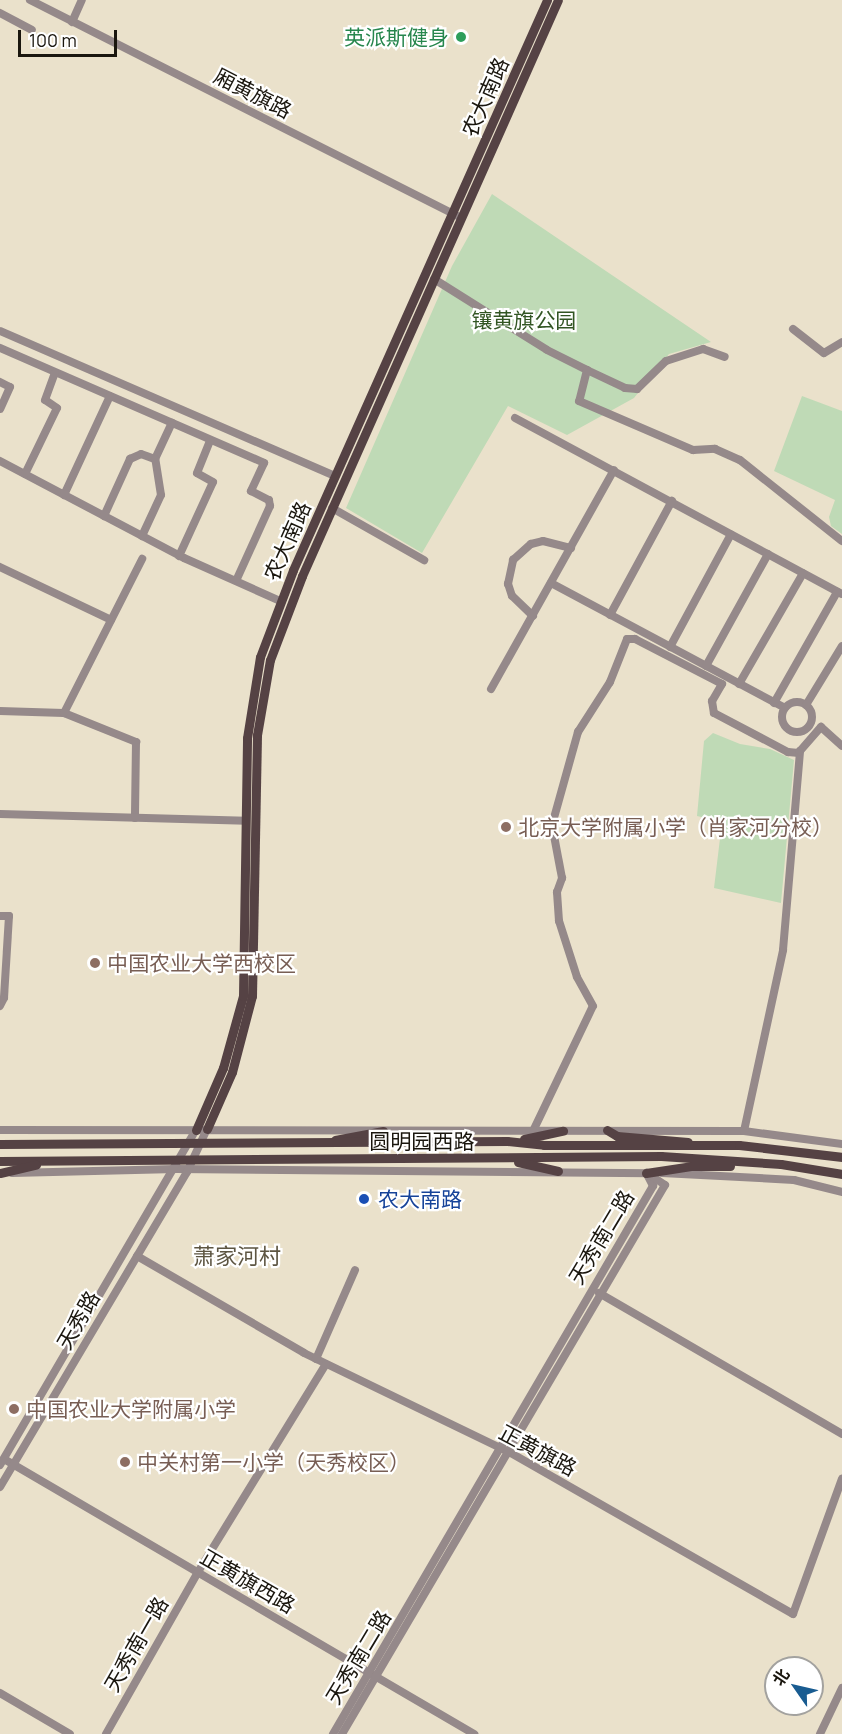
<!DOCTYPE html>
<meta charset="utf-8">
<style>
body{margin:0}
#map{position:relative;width:842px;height:1734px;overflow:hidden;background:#eae1cb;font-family:Manrope,"Noto Sans SC",sans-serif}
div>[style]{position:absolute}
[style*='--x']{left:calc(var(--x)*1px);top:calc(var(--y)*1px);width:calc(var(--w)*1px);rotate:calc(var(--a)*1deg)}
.green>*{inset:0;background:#bfdab6}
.minor>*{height:8px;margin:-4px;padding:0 4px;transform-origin:4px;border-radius:4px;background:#95898a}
.minor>.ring{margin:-4px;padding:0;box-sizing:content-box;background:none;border:8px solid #95898a;border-radius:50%}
.major>*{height:9px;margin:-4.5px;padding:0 4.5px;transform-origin:4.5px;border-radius:4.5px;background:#554244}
.dots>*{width:16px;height:16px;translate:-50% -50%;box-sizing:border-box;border:3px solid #fff;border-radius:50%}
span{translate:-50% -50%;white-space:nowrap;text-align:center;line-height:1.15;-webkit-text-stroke:4.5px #fff;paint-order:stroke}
.leisure-label{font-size:21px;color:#27864d}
.right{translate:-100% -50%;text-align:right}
.street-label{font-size:21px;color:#1a160e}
.park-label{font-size:21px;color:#325523}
.education-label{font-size:21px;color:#785e54}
.left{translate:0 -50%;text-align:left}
.transit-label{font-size:21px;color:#164399}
.neighbourhood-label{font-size:22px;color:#5d5542}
.north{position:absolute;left:764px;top:1656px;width:60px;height:60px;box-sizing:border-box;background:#fff;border:2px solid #a3a29f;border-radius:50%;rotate:304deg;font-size:16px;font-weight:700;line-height:24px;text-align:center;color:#1a160e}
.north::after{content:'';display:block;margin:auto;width:21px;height:27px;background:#195c91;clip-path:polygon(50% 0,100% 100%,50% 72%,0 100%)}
.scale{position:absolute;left:18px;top:30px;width:99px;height:27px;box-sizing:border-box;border:3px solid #1a160e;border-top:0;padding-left:8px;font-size:18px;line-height:21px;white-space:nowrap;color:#1a160e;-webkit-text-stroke:4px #fff;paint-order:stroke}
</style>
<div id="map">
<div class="green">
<div style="clip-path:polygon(492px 194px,711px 342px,669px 354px,634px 398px,567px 435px,508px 406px,422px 553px,346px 508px,452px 266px)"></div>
<div style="clip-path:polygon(802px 396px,842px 411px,842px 534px,831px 526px,829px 517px,835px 500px,774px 471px)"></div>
<div style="clip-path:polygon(713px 733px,740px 744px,770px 749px,794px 760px,781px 903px,714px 888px,722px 822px,697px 816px,704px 741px)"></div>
</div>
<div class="minor">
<div style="--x:30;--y:0;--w:479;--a:26.8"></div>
<div style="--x:0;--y:13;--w:36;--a:28"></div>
<div style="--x:72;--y:22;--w:24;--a:-66"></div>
<div style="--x:434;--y:279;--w:133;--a:32.1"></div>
<div style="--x:547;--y:350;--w:45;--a:26.6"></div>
<div style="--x:587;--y:370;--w:32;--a:104"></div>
<div style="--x:579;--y:401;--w:124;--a:23.3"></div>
<div style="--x:693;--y:450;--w:22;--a:-3"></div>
<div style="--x:715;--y:449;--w:27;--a:24"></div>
<div style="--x:740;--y:460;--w:130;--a:38.5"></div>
<div style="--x:793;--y:329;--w:39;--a:38"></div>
<div style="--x:824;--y:353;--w:21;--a:-31"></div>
<div style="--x:0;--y:331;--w:365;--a:23.4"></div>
<div style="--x:0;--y:348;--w:288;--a:23.5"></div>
<div style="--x:264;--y:463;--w:31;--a:115"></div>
<div style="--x:251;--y:491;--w:20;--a:27"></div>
<div style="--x:269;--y:500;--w:6;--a:81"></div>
<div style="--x:270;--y:506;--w:82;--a:114.4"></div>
<div style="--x:587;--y:370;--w:42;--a:25.3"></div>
<div style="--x:625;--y:388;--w:12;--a:5"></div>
<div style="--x:637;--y:389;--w:40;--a:-44"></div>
<div style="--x:666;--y:361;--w:39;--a:-18"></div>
<div style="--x:703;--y:349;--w:23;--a:20"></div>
<div style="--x:0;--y:382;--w:11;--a:27"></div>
<div style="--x:10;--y:387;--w:24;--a:114"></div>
<div style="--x:515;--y:418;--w:371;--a:28.3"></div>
<div style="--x:0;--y:461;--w:208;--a:27.8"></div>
<div style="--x:184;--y:558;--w:105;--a:24.1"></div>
<div style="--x:25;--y:474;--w:73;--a:-64.1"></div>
<div style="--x:57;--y:408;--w:14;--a:-146"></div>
<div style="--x:45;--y:400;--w:29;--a:-70"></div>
<div style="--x:64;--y:495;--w:109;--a:-65.1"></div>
<div style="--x:332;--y:508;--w:106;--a:29.5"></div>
<div style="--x:104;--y:516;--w:63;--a:-65.5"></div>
<div style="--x:130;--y:459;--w:12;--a:-24"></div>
<div style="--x:141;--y:454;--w:15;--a:20"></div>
<div style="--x:155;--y:459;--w:40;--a:-65"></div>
<div style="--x:142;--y:536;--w:45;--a:-65.1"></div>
<div style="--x:161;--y:495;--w:36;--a:-99"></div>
<div style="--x:179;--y:556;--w:81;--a:-65.3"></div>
<div style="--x:213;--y:482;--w:18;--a:-151"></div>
<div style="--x:197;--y:473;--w:35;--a:-68"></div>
<div style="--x:0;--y:567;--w:123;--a:25.5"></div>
<div style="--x:551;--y:583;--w:265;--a:28.1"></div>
<div style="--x:610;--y:615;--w:130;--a:-61.5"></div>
<div style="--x:533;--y:616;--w:29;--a:-136"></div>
<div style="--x:512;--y:596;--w:13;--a:-108"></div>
<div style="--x:508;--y:584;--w:25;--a:-78"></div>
<div style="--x:513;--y:560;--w:24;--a:-42"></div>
<div style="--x:531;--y:544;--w:12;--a:-14"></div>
<div style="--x:543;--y:541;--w:29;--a:14"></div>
<div style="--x:670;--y:647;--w:128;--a:-61.6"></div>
<div style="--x:706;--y:666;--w:128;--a:-61"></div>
<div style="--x:739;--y:684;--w:128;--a:-60"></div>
<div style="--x:491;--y:689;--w:251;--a:-60.7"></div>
<div class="ring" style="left:782px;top:702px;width:22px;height:22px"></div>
<div style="--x:774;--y:703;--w:128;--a:-60.4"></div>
<div style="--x:806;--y:705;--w:69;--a:-58.6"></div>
<div style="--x:0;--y:711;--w:64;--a:1.8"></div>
<div style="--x:64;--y:713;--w:78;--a:21.9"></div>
<div style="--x:136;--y:742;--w:76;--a:90.8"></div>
<div style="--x:64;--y:713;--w:173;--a:-63.1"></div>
<div style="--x:0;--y:814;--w:246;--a:1.6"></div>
<div style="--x:0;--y:916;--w:9;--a:0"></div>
<div style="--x:9;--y:916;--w:82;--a:93.5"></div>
<div style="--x:4;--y:998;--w:9;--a:117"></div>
<div style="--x:534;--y:1129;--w:136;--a:-64.4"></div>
<div style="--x:593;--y:1006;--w:33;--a:-119"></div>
<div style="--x:577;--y:977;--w:59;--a:-107.8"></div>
<div style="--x:559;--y:921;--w:29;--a:-94"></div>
<div style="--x:557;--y:892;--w:15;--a:-70"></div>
<div style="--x:562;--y:878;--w:54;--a:-100.7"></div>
<div style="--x:552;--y:825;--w:97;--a:-74.4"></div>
<div style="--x:578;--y:732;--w:59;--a:-57.4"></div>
<div style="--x:610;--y:682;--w:46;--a:-68.4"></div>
<div style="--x:627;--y:639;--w:8;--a:0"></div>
<div style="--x:635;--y:639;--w:98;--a:27.3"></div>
<div style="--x:722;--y:684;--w:20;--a:120"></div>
<div style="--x:712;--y:701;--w:12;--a:81"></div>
<div style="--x:714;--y:713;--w:84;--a:27.8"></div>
<div style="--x:788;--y:752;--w:11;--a:5"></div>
<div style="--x:0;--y:1130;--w:744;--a:0.08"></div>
<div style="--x:744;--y:1131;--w:99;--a:7.6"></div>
<div style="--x:744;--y:1131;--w:185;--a:-77.8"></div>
<div style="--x:783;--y:950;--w:200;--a:-85.1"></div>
<div style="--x:800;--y:751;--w:32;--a:-49"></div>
<div style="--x:821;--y:727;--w:28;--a:42"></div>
<div style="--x:12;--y:1173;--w:164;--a:-1.4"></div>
<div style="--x:176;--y:1169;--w:474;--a:0.5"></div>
<div style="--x:662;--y:1173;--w:132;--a:3"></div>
<div style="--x:794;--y:1180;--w:49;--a:14"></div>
<div style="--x:137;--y:1256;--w:193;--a:30.1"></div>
<div style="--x:304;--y:1353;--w:228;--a:25.8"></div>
<div style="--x:509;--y:1452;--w:327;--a:29.7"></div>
<div style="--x:793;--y:1614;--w:144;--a:-70.1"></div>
<div style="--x:599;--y:1293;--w:281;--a:30.1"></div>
<div style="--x:316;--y:1359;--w:97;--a:-66.3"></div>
<div style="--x:4;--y:1459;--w:545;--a:30.33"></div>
<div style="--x:0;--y:1465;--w:388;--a:-59.7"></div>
<div style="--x:0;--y:1487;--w:366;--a:-59.3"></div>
<div style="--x:187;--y:1172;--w:47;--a:-65.1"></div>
<div style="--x:0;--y:1693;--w:81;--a:30.4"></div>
<div style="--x:106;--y:1734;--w:186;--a:-60.4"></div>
<div style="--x:198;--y:1572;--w:244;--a:-58.4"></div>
<div style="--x:333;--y:1734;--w:635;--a:-59.72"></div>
<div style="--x:653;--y:1186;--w:13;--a:-117"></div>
<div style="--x:342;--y:1734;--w:637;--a:-59.53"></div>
<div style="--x:665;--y:1185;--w:22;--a:-146"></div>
<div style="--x:820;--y:1734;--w:51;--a:-64.4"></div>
</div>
<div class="major">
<div style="--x:207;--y:1129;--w:62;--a:-66.3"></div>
<div style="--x:232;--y:1072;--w:79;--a:-75.3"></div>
<div style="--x:252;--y:996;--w:261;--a:-88.9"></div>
<div style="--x:257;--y:735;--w:76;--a:-80.2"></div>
<div style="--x:270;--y:660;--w:90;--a:-69.1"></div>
<div style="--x:302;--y:576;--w:630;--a:-66.04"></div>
<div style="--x:196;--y:1130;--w:68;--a:-66.5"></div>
<div style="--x:223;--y:1068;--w:75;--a:-74.5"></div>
<div style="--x:243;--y:996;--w:258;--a:-89.1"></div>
<div style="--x:247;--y:738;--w:82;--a:-80.9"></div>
<div style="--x:260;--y:657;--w:93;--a:-69.2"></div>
<div style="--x:293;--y:570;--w:624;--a:-65.98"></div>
<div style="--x:607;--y:1130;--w:12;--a:31"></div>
<div style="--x:617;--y:1136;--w:71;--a:4.8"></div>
<div style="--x:524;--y:1139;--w:40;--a:-12"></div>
<div style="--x:335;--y:1140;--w:49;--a:-10.6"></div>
<div style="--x:0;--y:1144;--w:507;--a:-0.34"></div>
<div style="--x:507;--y:1141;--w:37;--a:6"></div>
<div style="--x:544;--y:1145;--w:195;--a:0"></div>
<div style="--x:739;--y:1145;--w:104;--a:6.6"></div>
<div style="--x:0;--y:1161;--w:661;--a:-0.43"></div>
<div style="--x:661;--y:1156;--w:120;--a:3.8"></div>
<div style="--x:781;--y:1164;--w:62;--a:9.3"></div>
<div style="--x:518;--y:1162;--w:41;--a:12.7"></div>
<div style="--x:0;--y:1173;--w:37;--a:-13"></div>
<div style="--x:646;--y:1173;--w:47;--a:-8.7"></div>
<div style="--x:692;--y:1166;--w:38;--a:0"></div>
</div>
<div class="dots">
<div style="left:461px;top:37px;background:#2e9e5b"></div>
<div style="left:506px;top:827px;background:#8d6e63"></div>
<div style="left:95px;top:963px;background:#8d6e63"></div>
<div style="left:364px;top:1199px;background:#1a4fb4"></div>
<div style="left:14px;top:1409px;background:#8d6e63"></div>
<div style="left:125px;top:1462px;background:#8d6e63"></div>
</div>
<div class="leisure-label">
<span class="right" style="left:449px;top:37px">英派斯健身</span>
</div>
<div class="street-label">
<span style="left:253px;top:93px;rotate:27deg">厢黄旗路</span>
<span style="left:485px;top:97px;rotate:-66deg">农大南路</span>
<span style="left:287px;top:541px;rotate:-66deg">农大南路</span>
<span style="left:422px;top:1141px">圆明园西路</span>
<span style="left:601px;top:1237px;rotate:-59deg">天秀南二路</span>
<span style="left:78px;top:1320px;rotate:-60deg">天秀路</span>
<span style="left:538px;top:1450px;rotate:28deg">正黄旗路</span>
<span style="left:248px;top:1581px;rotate:30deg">正黄旗西路</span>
<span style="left:136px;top:1644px;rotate:-60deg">天秀南一路</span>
<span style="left:358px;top:1657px;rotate:-59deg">天秀南二路</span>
</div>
<div class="park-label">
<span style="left:524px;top:320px">镶黄旗公园</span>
</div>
<div class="education-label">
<span class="left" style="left:518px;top:827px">北京大学附属小学（肖家河分校）</span>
<span class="left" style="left:107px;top:963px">中国农业大学西校区</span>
<span class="left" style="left:26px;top:1409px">中国农业大学附属小学</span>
<span class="left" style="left:137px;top:1462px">中关村第一小学（天秀校区）</span>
</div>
<div class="transit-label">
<span class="left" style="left:378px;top:1199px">农大南路</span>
</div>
<div class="neighbourhood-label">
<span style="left:237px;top:1257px">萧家河村</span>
</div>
<div class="north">北</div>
<div class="scale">100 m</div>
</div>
